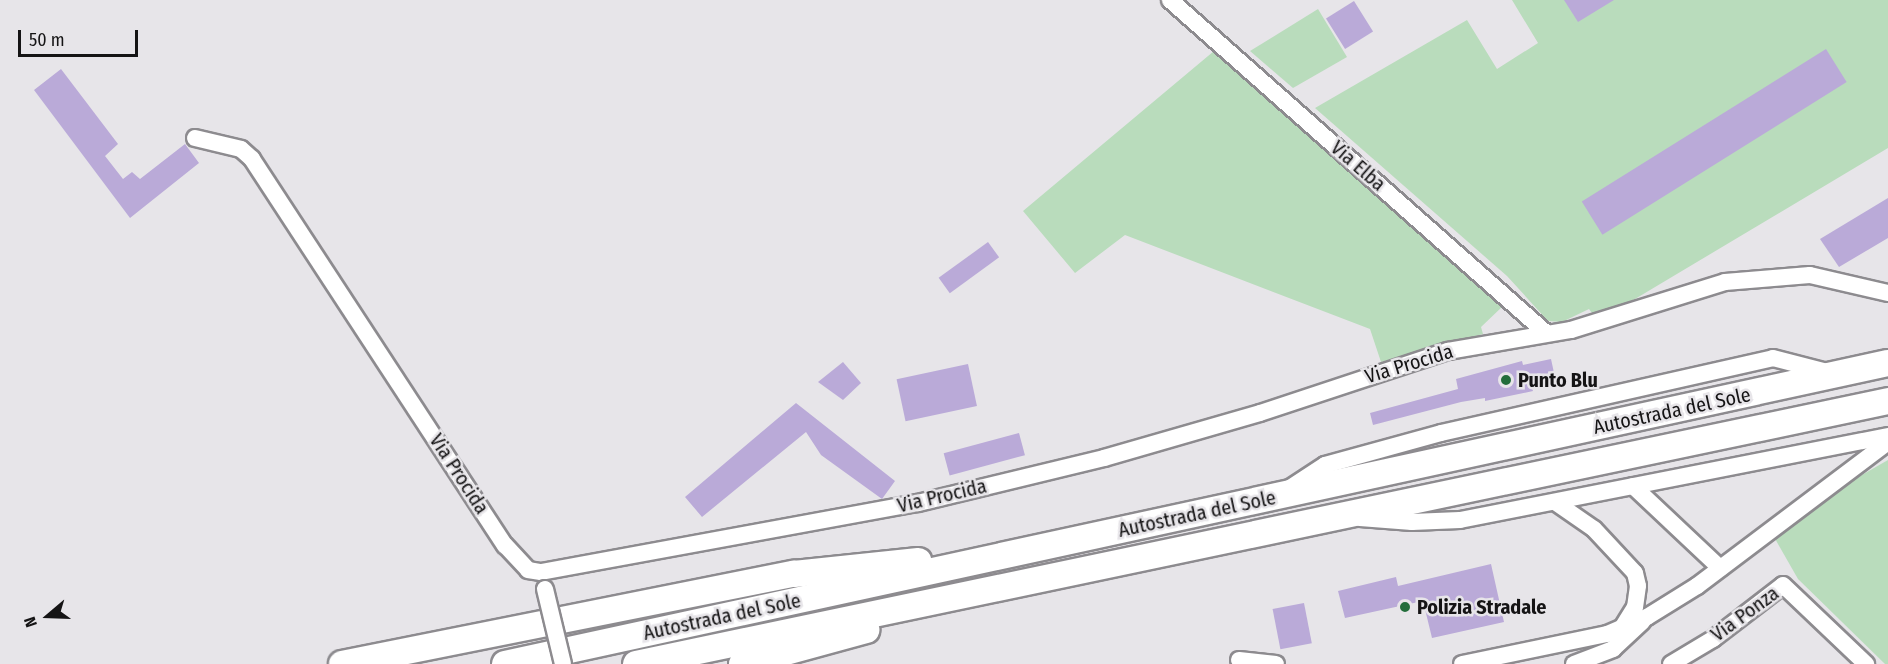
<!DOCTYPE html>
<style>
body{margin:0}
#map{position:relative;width:1888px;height:664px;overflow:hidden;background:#e7e5e9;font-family:"Fira Sans Condensed",sans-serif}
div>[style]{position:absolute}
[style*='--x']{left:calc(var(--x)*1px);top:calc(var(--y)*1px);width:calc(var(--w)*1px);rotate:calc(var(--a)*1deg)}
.green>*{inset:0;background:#b9dcbc}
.building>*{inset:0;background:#baaad8;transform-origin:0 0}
.roads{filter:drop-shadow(2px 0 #8d8b8f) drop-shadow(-2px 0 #8d8b8f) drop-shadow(0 2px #8d8b8f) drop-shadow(0 -2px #8d8b8f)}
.minor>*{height:16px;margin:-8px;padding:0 8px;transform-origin:8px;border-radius:8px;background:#fff}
.highway>*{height:26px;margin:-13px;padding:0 13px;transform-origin:13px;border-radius:13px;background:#fff}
.bridges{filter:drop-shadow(2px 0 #8d8b8f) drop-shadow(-2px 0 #8d8b8f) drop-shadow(0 2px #8d8b8f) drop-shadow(0 -2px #8d8b8f)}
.minor-bridge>*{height:16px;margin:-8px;padding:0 8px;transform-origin:8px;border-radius:8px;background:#fff}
.dots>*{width:16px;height:16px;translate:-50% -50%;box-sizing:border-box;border:3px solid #e7e5e9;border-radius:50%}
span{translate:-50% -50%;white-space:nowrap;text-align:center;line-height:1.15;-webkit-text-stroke:5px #e7e5e9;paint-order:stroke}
.street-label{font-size:20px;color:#151415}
.poi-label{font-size:20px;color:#151415;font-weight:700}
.left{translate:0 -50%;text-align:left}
.north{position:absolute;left:18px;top:586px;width:60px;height:60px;-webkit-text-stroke:4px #e7e5e9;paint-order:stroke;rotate:251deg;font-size:16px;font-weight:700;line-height:24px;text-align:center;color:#151415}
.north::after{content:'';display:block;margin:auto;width:21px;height:27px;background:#151415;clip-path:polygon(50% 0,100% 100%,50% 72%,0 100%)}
.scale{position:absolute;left:18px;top:30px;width:120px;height:27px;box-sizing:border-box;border:3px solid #151415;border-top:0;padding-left:8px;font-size:18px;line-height:21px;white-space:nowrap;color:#151415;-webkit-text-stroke:4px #e7e5e9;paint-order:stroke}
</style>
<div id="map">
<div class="green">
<div style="clip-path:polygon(1512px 0,1888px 0,1888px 148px,1635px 299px,1595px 317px,1589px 309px,1562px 322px,1548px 321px,1507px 276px,1315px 108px,1467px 20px,1497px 69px,1538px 43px)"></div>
<div style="clip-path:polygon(1318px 9px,1347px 57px,1293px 88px,1250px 51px)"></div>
<div style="clip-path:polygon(1214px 51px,1503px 306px,1481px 327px,1483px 334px,1381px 362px,1370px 329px,1125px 235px,1075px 273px,1023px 211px)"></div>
<div style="clip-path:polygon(1888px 460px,1888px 664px,1885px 664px,1798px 579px,1774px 537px,1827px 495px)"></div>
<div style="clip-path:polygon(652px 613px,418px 664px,395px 664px)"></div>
</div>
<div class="building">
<div style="clip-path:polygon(1564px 0,1614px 0,1578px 22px)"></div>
<div style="left:1354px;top:1px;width:36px;height:33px;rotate:58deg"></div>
<div style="left:1826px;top:49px;width:39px;height:288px;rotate:58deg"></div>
<div style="clip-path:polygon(61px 69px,118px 144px,105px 156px,123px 179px,132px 172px,140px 179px,185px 144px,199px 163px,130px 218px,34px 90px)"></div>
<div style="clip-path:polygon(1888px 198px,1888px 238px,1839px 267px,1820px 239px)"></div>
<div style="left:988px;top:242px;width:19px;height:61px;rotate:54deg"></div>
<div style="clip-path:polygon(1551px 359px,1556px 382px,1532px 388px,1533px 391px,1485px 401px,1485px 398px,1461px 402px,1373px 425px,1370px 413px,1458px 389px,1456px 379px,1522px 361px,1523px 365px)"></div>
<div style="clip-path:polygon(843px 362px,861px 383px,843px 400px,818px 382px)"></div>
<div style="left:968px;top:364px;width:43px;height:73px;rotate:78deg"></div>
<div style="clip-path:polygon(796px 403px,895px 481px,882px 499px,821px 455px,806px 432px,702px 517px,685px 497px)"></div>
<div style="left:1019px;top:433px;width:23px;height:78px;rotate:75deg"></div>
<div style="clip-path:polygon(1491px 564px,1504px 622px,1432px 638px,1423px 601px,1345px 618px,1338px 591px,1396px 577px,1398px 586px)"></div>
<div style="left:1304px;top:603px;width:41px;height:32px;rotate:79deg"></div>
</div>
<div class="roads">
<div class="minor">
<div style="--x:1170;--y:0;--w:501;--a:41.52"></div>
<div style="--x:195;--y:138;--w:47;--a:13.4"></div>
<div style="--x:241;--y:149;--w:15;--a:42"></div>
<div style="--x:252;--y:159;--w:462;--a:56.8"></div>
<div style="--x:505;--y:545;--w:34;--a:47"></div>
<div style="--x:528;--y:570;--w:13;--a:9"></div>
<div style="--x:541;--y:572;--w:383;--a:-10.4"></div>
<div style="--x:918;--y:503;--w:191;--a:-13.6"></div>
<div style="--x:1104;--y:458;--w:162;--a:-16.1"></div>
<div style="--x:1260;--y:413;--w:198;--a:-18.3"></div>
<div style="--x:1448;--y:351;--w:125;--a:-9.7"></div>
<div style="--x:1571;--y:330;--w:161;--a:-17.3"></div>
<div style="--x:1725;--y:282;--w:85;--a:-4.7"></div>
<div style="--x:1810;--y:275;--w:80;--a:13"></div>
<div style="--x:1633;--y:486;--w:120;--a:43.3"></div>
<div style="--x:1290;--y:488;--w:42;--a:-33.3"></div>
<div style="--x:1325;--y:465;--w:120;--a:-15.4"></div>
<div style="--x:1441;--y:433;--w:340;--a:-12.7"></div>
<div style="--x:1773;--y:358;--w:60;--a:14.5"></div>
<div style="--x:1555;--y:502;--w:47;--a:34.7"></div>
<div style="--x:1594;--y:529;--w:60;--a:47"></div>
<div style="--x:1635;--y:573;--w:13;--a:77"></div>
<div style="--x:1638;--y:586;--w:21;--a:98"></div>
<div style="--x:1635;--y:607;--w:22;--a:122"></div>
<div style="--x:1360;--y:518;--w:52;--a:4.4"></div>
<div style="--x:1412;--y:522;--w:48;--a:-2.4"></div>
<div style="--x:1460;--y:520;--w:436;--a:-11.1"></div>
<div style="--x:1239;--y:660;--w:37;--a:6"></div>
<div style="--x:1462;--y:664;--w:148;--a:-11.7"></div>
<div style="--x:1607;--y:634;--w:43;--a:-23"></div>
<div style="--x:1647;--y:617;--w:59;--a:-31.8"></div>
<div style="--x:1697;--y:586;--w:239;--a:-37"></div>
<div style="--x:1574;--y:664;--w:42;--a:-21"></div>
<div style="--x:1613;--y:649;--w:40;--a:-43"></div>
<div style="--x:1671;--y:664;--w:49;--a:-30.8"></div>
<div style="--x:1713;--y:639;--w:88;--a:-37.6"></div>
<div style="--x:1783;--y:585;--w:115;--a:43.6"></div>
</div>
<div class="highway">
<div style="--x:342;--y:664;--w:461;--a:-11.3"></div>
<div style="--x:794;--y:574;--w:125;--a:-6"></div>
<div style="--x:505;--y:664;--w:1415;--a:-12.28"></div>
<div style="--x:636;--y:664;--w:1279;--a:-11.86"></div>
<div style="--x:742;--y:664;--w:129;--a:-15.3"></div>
</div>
</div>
<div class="bridges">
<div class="minor-bridge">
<div style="--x:545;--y:589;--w:77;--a:76.5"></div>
</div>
</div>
<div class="dots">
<div style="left:1506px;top:380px;background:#236d3b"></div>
<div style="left:1405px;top:607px;background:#236d3b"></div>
</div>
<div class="street-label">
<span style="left:1358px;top:166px;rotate:41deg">Via Elba</span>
<span style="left:1409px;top:364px;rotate:-17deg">Via Procida</span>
<span style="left:1672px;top:411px;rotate:-12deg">Autostrada del Sole</span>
<span style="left:459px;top:474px;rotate:57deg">Via Procida</span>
<span style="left:942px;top:496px;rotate:-13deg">Via Procida</span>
<span style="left:1197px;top:514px;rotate:-12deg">Autostrada del Sole</span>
<span style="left:1745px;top:614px;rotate:-36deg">Via Ponza</span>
<span style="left:722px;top:617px;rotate:-12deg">Autostrada del Sole</span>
</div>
<div class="poi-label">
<span class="left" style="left:1518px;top:380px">Punto Blu</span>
<span class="left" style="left:1417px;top:607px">Polizia Stradale</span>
</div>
<div class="north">N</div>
<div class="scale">50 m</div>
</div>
